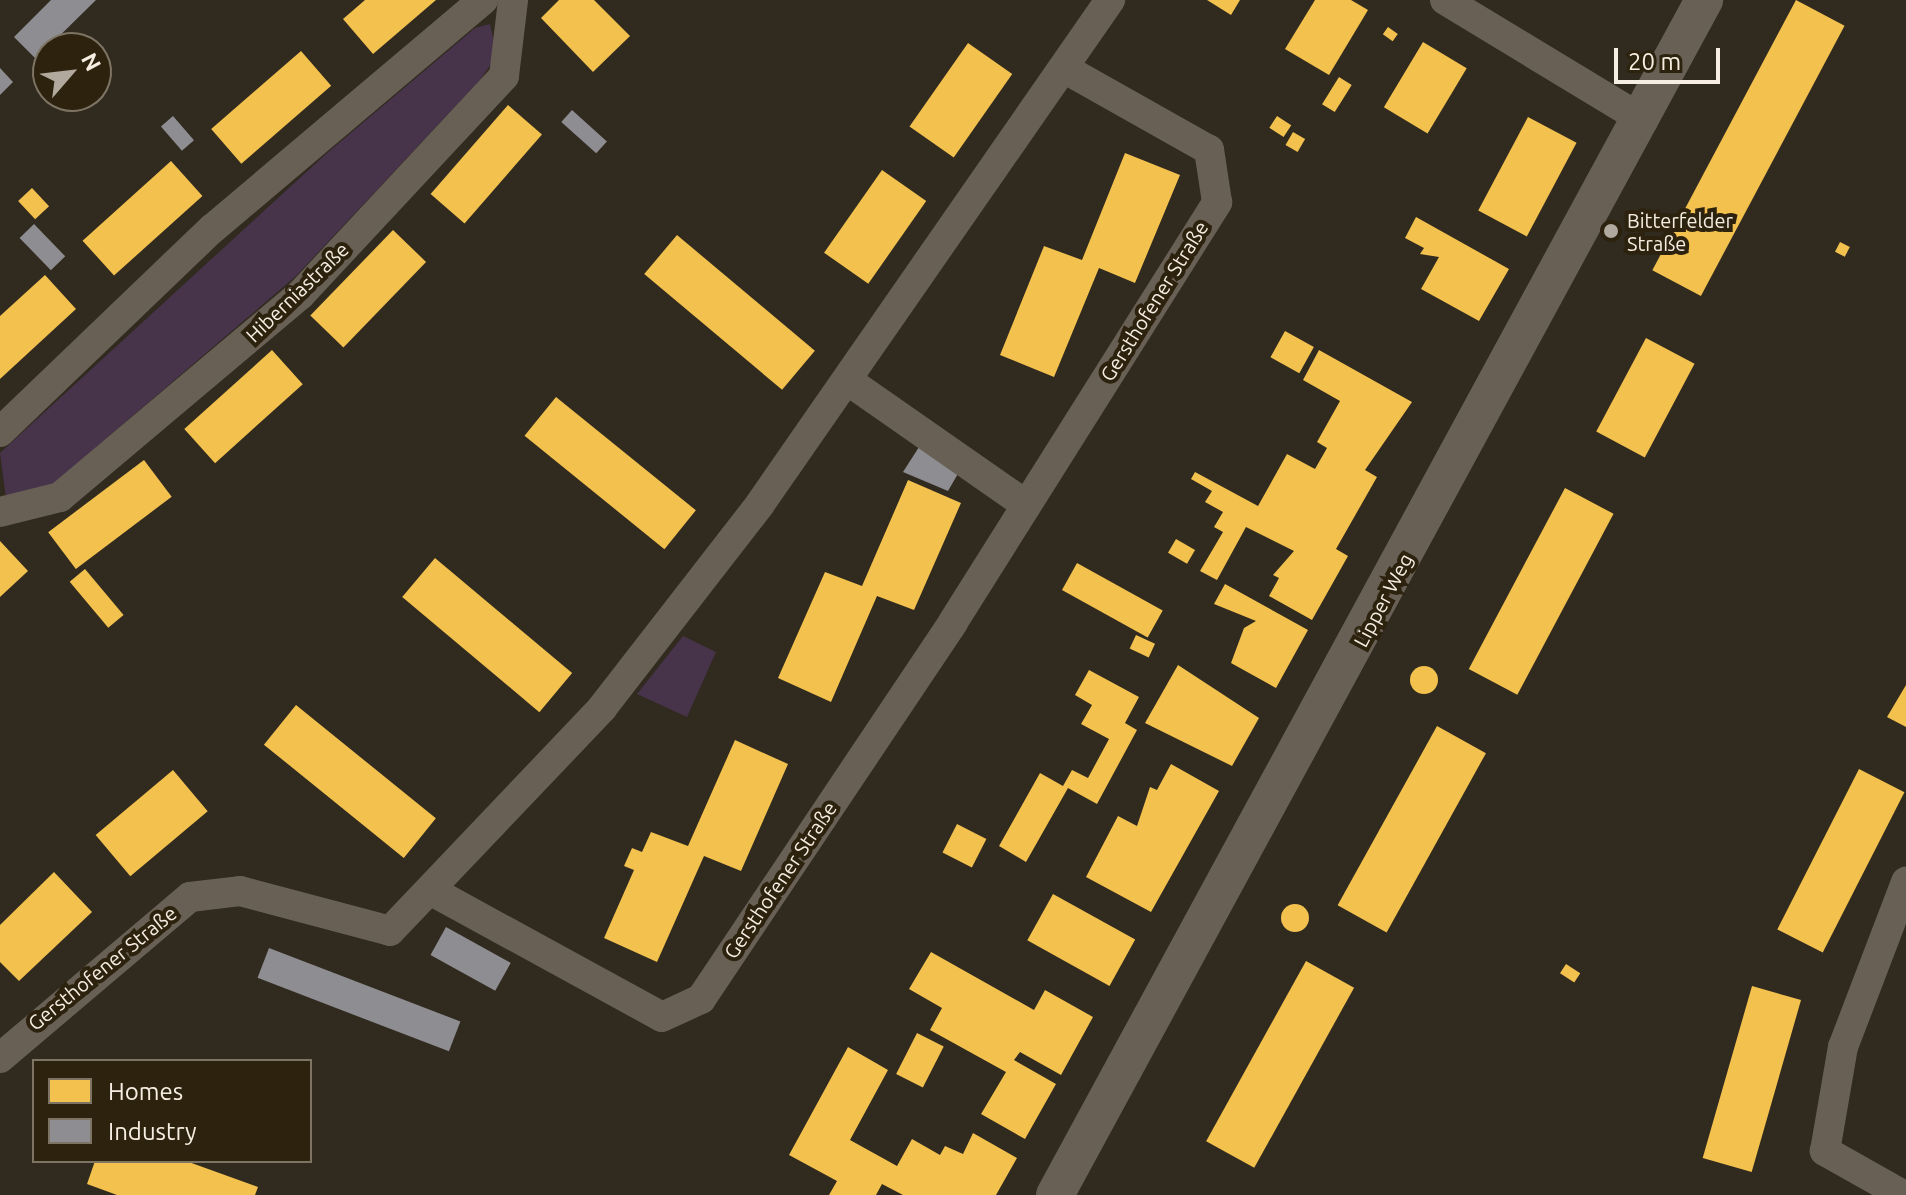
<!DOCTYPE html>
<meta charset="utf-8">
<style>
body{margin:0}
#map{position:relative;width:1906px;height:1195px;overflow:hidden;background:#312a1f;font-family:Ubuntu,sans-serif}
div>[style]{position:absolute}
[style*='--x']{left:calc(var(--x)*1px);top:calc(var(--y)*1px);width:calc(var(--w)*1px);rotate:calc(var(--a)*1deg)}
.green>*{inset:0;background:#47344b}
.homes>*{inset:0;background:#f2c14e;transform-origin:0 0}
.round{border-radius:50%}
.industry>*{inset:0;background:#8d8d92;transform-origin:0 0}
.minor>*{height:30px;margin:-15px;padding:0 15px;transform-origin:15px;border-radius:15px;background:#686055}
.tertiary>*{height:38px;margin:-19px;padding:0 19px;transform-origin:19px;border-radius:19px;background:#686055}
.dots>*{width:22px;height:22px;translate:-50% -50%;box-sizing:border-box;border:4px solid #2d220e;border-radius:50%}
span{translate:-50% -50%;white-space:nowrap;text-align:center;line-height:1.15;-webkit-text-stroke:8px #2d220e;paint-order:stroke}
.poi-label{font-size:20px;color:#f6eee2}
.left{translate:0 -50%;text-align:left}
.street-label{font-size:20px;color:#f6eee2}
.legend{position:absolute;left:32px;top:1059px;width:280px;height:104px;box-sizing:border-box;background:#2d220e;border:2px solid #7d7463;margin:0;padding:10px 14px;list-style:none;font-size:24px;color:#f6eee2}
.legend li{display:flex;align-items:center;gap:16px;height:40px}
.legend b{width:40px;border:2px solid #7d7463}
.north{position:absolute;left:32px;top:32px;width:80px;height:80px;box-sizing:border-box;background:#2d220e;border:2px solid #7d7463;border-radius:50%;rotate:62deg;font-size:22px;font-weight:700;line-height:32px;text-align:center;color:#f6eee2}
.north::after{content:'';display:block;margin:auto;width:28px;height:36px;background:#b1a99e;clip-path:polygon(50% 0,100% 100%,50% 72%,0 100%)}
.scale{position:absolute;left:1614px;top:48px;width:106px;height:36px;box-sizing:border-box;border:4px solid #f6eee2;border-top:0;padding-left:10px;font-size:24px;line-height:28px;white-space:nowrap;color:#f6eee2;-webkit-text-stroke:6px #2d220e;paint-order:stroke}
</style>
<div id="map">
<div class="green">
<div style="clip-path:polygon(490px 24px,497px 55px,480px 80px,296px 276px,53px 484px,6px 498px,0 453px,326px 154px,475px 28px)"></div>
<div style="clip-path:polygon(683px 636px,716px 652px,687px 717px,637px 694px)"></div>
</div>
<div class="homes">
<div style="clip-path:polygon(365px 0,436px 0,373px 54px,343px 19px)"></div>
<div style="clip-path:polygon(559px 0,594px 0,630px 36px,593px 72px,541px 18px)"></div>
<div style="clip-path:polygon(1207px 0,1240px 0,1231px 15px)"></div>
<div style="clip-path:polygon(1315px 0,1351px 0,1368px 10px,1329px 75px,1285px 49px)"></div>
<div style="left:1796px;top:0;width:55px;height:306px;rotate:28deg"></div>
<div style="left:1388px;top:27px;width:12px;height:9px;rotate:35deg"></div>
<div style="left:1423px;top:42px;width:51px;height:76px;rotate:31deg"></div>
<div style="left:968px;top:43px;width:54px;height:102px;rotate:35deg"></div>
<div style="left:301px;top:51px;width:46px;height:119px;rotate:49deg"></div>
<div style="left:1339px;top:77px;width:15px;height:32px;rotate:32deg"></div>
<div style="left:508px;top:105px;width:45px;height:118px;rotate:41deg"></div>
<div style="left:1277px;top:116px;width:17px;height:14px;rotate:33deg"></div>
<div style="left:1528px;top:117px;width:55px;height:106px;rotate:28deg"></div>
<div style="left:1293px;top:132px;width:14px;height:15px;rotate:30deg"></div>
<div style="clip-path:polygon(1125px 153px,1180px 175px,1135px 283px,1099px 268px,1054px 377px,1000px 355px,1044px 246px,1082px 260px)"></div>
<div style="left:171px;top:161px;width:47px;height:119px;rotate:48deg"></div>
<div style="left:882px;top:170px;width:54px;height:101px;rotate:35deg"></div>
<div style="left:32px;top:188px;width:25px;height:19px;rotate:47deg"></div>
<div style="clip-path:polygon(1416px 217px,1509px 269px,1479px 321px,1421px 289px,1439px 257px,1420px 254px,1424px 248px,1405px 238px)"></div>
<div style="left:393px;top:230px;width:46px;height:119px;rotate:44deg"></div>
<div style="left:677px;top:235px;width:180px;height:51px;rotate:40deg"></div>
<div style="left:1840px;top:242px;width:11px;height:11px;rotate:27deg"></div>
<div style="clip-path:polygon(45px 275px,76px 309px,0 379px,0 316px)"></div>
<div style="left:1285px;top:331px;width:33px;height:30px;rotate:29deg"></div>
<div style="left:1646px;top:338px;width:55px;height:106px;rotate:28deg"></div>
<div style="left:272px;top:350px;width:46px;height:118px;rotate:48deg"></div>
<div style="clip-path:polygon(1319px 350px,1412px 402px,1365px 470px,1377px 477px,1336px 549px,1348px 556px,1312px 620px,1269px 596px,1279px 578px,1273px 575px,1294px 551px,1246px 527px,1217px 580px,1200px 571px,1223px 532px,1214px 527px,1223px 512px,1205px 502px,1212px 491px,1191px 479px,1195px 472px,1258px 506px,1287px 454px,1315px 469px,1327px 448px,1317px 442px,1340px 401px,1303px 380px)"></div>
<div style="left:556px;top:397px;width:180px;height:50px;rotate:39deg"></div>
<div style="left:144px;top:460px;width:46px;height:120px;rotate:53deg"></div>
<div style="clip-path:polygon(908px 480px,961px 503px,914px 610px,877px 596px,831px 702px,778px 678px,825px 572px,862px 586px)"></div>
<div style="left:1565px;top:488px;width:55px;height:205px;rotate:28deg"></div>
<div style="left:1176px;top:539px;width:22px;height:16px;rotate:30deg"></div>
<div style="clip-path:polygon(0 541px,28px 571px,0 597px)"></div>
<div style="left:435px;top:558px;width:179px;height:51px;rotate:40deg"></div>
<div style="left:1077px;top:563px;width:98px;height:31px;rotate:29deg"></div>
<div style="left:85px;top:569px;width:60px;height:20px;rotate:50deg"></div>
<div style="clip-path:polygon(1225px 584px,1308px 630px,1276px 688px,1231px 663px,1244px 628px,1256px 621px,1214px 604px)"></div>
<div style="left:1136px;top:635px;width:21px;height:15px;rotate:25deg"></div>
<div style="clip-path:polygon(1178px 665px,1259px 718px,1232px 766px,1145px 723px)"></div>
<div class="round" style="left:1410px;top:666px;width:28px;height:28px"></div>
<div style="clip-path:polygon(1089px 670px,1139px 697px,1125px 723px,1137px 730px,1097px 804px,1068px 788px,1026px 862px,999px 846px,1040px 773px,1063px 786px,1072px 770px,1088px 778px,1109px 739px,1081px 724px,1092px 705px,1075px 695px)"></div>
<div style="clip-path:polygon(1906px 685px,1906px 727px,1887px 717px)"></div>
<div style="left:296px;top:705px;width:180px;height:51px;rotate:39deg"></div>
<div style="left:1437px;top:726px;width:56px;height:205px;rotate:29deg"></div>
<div style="clip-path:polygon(735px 740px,788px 764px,741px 871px,704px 856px,657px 962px,604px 938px,634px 870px,624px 866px,632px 848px,642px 852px,651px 832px,688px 846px)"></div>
<div style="clip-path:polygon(1171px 764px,1219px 791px,1151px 912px,1086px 877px,1118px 816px,1137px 826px,1150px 787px,1157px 790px)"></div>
<div style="left:1859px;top:769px;width:51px;height:180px;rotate:27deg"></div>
<div style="left:173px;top:770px;width:54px;height:101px;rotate:50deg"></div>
<div style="left:957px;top:824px;width:33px;height:32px;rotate:27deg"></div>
<div style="clip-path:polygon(54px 872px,92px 912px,19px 981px,0 962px,0 925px)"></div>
<div style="left:1053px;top:894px;width:94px;height:53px;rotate:29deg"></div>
<div class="round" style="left:1281px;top:904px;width:28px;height:28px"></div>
<div style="clip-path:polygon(931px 952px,1034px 1010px,1045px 990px,1093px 1017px,1061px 1075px,1020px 1052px,1014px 1060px,1056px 1084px,1025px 1139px,981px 1114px,1006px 1072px,930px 1030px,942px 1008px,909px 989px)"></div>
<div style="left:1306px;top:961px;width:55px;height:206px;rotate:29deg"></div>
<div style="left:1566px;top:964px;width:17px;height:11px;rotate:33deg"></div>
<div style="left:1752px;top:986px;width:51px;height:179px;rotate:16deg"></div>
<div style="left:917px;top:1033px;width:30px;height:46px;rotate:27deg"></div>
<div style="clip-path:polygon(848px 1047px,888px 1070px,850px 1140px,897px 1166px,912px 1139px,940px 1155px,945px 1146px,963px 1154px,973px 1133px,1017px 1158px,996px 1195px,903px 1195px,882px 1184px,876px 1195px,829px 1195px,837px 1181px,789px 1155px)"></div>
<div style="clip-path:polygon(95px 1161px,186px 1161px,258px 1187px,255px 1195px,117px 1195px,87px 1184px)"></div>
</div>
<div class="industry">
<div style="clip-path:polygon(51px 0,96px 0,36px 59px,14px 37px)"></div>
<div style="clip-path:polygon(0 68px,13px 82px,0 95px)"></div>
<div style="left:572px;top:110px;width:47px;height:16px;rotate:42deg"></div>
<div style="left:173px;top:116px;width:32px;height:16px;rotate:49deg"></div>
<div style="left:34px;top:224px;width:45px;height:20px;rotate:46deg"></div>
<div style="clip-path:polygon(919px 447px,959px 472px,948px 491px,903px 472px)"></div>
<div style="left:446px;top:927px;width:74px;height:32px;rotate:29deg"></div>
<div style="left:269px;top:948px;width:205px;height:32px;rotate:21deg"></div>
</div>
<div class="minor">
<div style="--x:1445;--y:0;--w:232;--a:31.2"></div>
<div style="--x:847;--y:380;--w:217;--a:34.9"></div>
<div style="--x:0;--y:432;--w:294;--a:-43.8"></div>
<div style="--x:212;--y:229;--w:355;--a:-40.2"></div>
<div style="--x:0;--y:512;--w:62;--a:-14"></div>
<div style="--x:60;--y:497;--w:314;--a:-40.1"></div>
<div style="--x:300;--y:295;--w:299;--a:-47"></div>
<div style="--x:504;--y:76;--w:77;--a:-83.2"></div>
<div style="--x:430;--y:890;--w:264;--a:28.7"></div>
<div style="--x:662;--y:1017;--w:43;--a:-24.8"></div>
<div style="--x:701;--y:999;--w:453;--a:-56.2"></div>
<div style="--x:953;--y:622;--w:496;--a:-57.8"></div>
<div style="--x:1217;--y:202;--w:53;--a:-98.7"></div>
<div style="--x:1209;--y:150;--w:165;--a:-150.6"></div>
<div style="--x:0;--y:1058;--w:249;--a:-40.3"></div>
<div style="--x:190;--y:897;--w:50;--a:-6.8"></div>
<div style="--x:240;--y:891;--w:155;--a:14.9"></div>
<div style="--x:390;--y:931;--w:308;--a:-46.4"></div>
<div style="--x:602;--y:708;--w:258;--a:-52.2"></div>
<div style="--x:760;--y:504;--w:614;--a:-55.22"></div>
<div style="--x:1903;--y:1195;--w:90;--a:-150.6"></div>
<div style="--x:1825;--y:1151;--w:106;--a:-80.2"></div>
<div style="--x:1843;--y:1047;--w:177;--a:-69.1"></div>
</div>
<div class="tertiary">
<div style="--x:1055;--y:1195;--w:1360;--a:-61.49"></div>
</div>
<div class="dots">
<div style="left:1611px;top:231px;background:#b1a99e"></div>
</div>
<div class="poi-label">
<span class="left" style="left:1627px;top:232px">Bitterfelder<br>Straße</span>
</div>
<div class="street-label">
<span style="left:297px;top:292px;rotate:-44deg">Hiberniastraße</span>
<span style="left:1154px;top:301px;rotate:-58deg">Gersthofener Straße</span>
<span style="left:1383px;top:600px;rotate:-62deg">Lipper Weg</span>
<span style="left:780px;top:880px;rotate:-56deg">Gersthofener Straße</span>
<span style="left:102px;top:968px;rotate:-39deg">Gersthofener Straße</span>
</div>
<ul class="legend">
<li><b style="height:22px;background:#f2c14e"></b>Homes</li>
<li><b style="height:22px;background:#8d8d92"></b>Industry</li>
</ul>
<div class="north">N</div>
<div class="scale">20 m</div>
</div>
